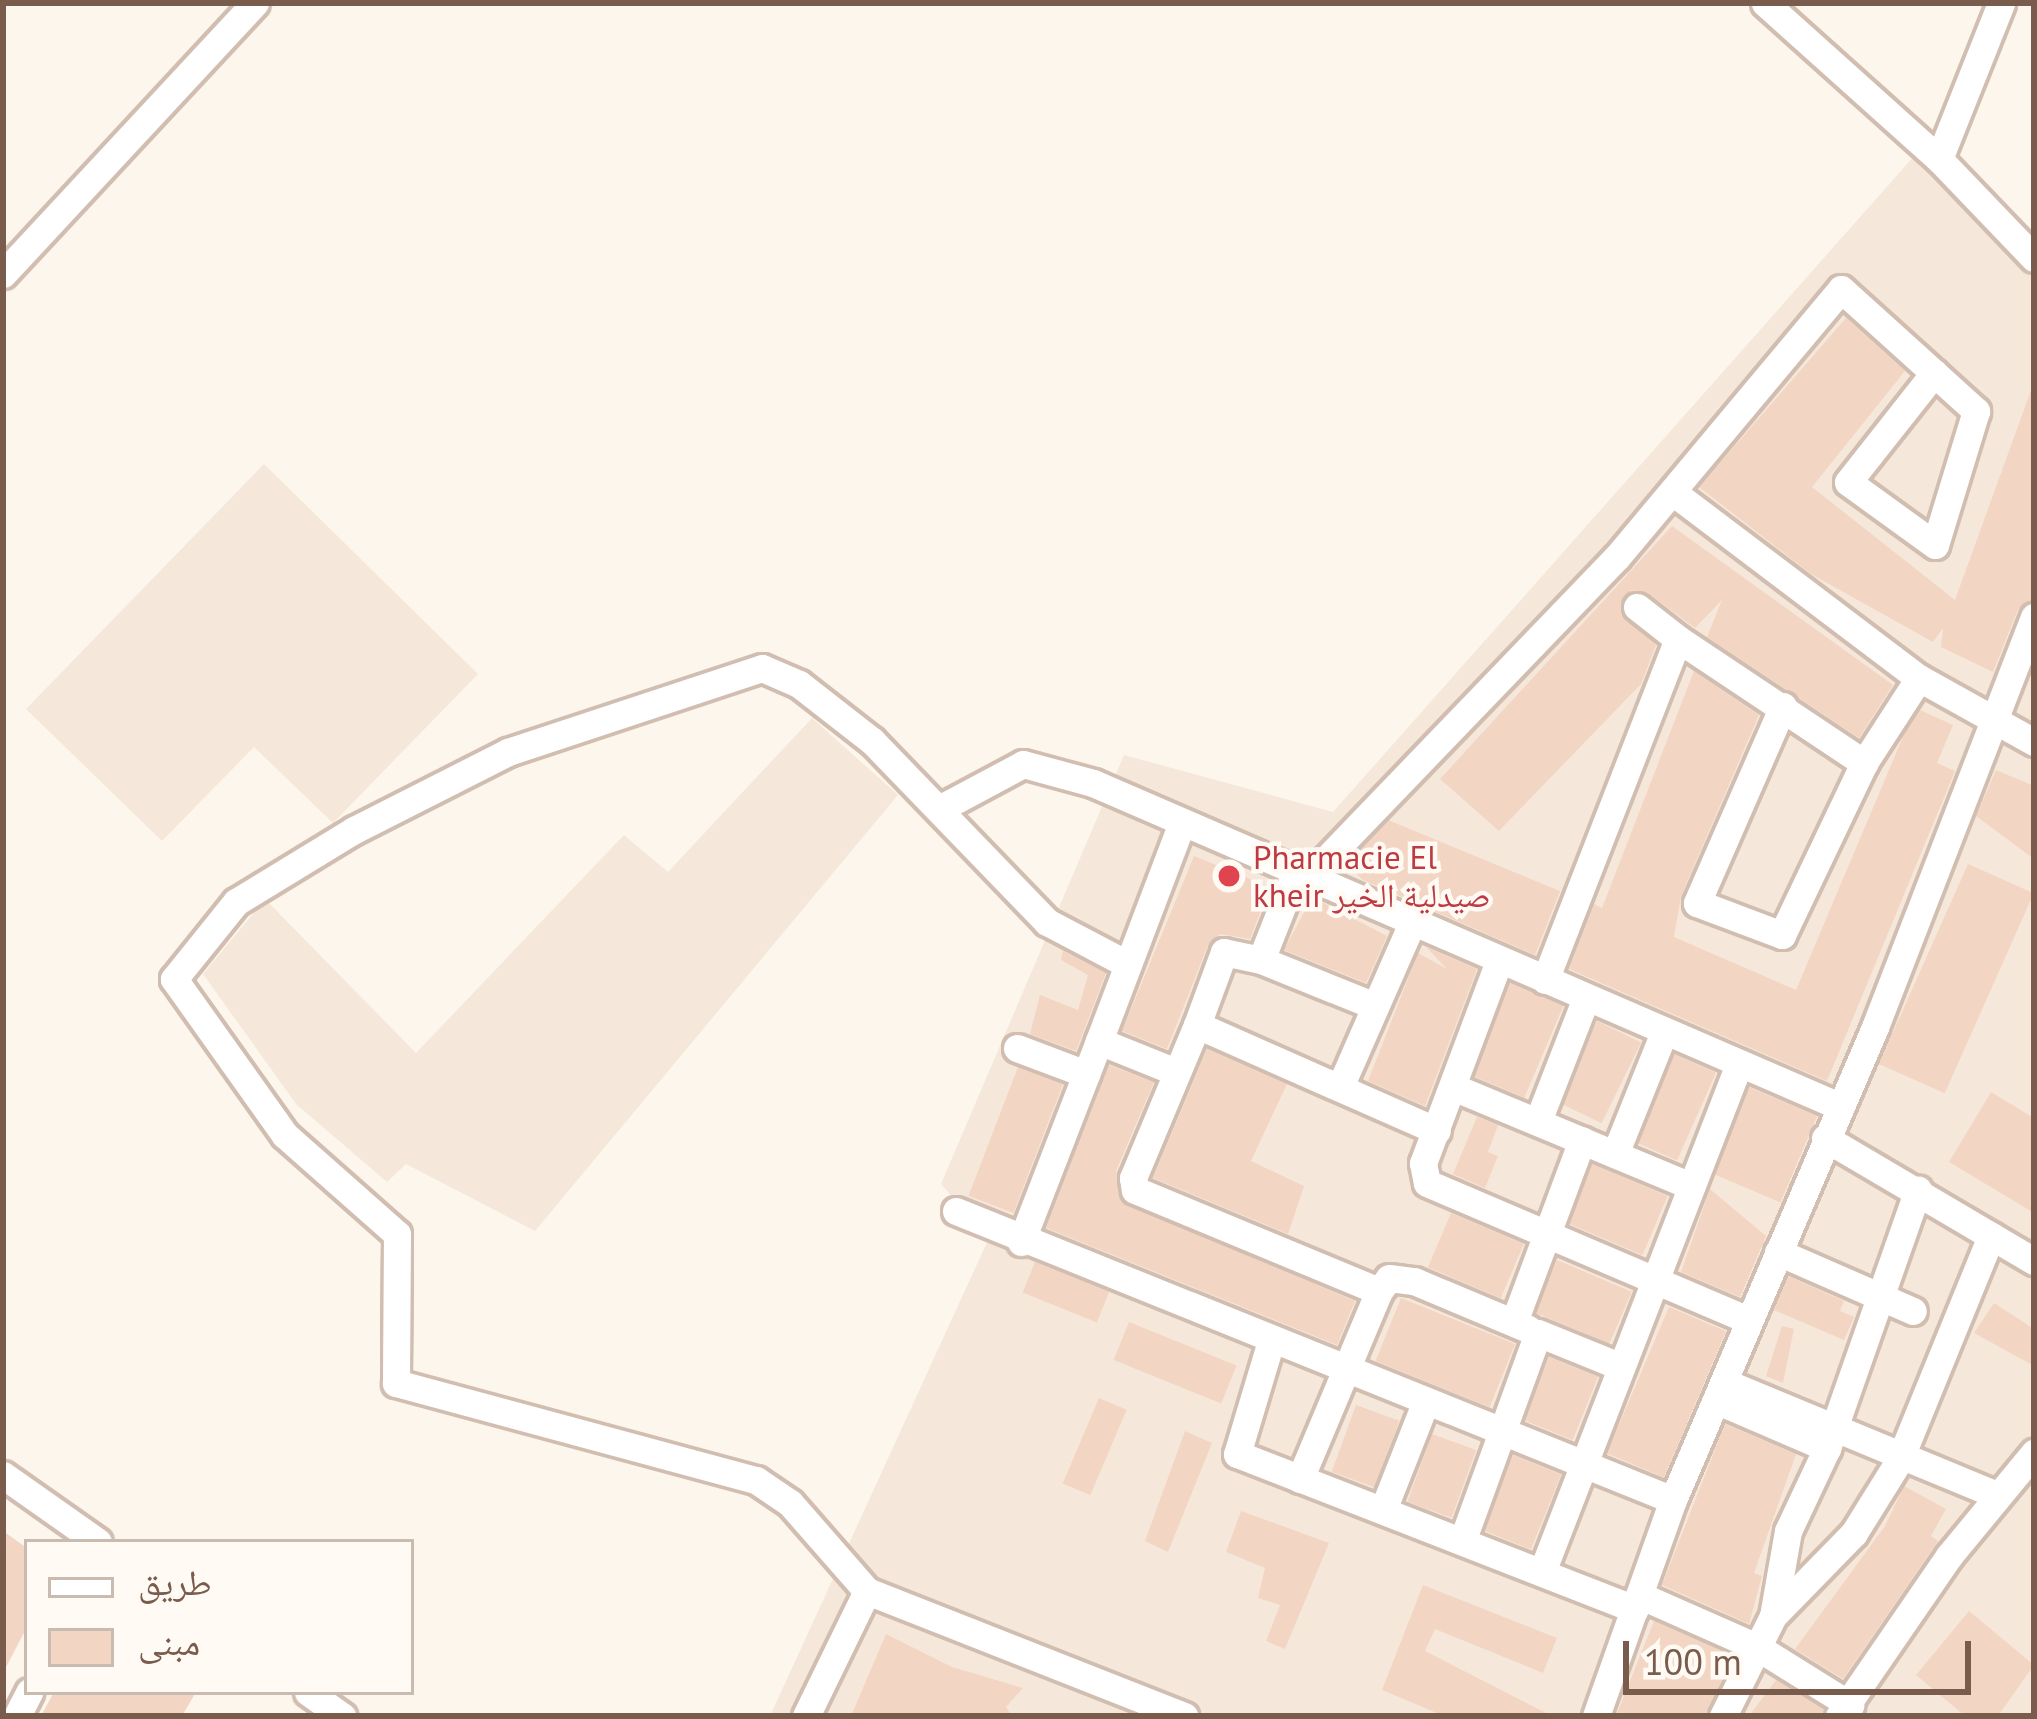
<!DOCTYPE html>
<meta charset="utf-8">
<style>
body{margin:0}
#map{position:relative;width:2037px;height:1719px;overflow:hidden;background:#fdf6ec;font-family:"PT Sans","Noto Naskh Arabic",sans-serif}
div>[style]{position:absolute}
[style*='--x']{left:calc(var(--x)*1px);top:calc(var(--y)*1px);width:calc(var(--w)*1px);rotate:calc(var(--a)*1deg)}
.residential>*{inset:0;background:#f5e8da}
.building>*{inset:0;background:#f3d5c3;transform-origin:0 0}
.roads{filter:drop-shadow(3px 0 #d1beb0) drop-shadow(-3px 0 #d1beb0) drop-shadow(0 3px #d1beb0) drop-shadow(0 -3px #d1beb0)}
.street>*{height:27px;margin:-13.5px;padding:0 13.5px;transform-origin:13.5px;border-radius:13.5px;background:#fff}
.dots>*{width:33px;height:33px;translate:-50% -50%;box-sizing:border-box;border:6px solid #fffaf3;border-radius:50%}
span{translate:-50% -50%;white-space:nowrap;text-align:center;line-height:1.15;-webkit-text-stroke:9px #fffaf3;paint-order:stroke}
.health-label{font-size:33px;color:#be3a42}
.left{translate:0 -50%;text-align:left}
.frame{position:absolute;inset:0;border:6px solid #7a5c4d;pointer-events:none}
.legend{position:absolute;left:24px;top:1539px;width:390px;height:156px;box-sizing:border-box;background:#fffaf3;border:3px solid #cabbb1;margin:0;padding:15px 21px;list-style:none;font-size:36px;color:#7a5c4d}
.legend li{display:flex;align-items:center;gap:24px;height:60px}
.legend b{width:60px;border:3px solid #cabbb1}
.scale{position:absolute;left:1623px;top:1641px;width:348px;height:54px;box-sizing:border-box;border:6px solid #7a5c4d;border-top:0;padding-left:15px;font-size:36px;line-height:42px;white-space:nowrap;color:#7a5c4d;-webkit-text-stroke:9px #fffaf3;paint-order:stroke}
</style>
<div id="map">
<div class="residential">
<div style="clip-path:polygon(1915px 155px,2034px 270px,2034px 1716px,770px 1716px,989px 1238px,941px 1184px,1124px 755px,1333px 812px)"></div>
<div style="clip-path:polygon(264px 464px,478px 674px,333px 823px,254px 747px,162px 841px,26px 709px)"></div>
<div style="clip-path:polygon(812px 718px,898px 795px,535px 1231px,406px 1164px,387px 1182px,296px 1104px,203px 974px,265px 899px,416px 1053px,624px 835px,668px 872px)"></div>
</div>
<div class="building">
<div style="clip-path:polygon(1846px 318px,1905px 371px,1812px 487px,1955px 600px,2034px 382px,2034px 599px,2018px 609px,1993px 672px,1941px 647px,1943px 628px,1933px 642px,1811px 574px,1699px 487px)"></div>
<div style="clip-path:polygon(1672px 526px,1893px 685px,1859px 738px,1707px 637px,1722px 600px,1695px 628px,1648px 593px,1631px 590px,1621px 615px,1656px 645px,1641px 684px,1499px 831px,1440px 779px)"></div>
<div style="clip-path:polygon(1694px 671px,1759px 715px,1681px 896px,1674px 937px,1796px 990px,1905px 732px,1920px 710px,1953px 725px,1937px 763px,1955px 771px,1827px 1081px,1569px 969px,1594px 904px,1602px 908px)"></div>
<div style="clip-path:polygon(1996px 770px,2034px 786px,2034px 859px,1976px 816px)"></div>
<div style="clip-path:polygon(1388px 820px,1560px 891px,1535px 955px,1363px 880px,1347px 864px)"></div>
<div style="clip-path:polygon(1194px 856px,1270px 887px,1250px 939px,1220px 934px,1208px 945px,1167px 1049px,1122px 1031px)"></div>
<div style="left:1968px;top:864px;width:72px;height:219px;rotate:24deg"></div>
<div style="clip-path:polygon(1312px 897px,1387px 936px,1366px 983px,1284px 950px)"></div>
<div style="clip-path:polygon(1426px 947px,1477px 969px,1425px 1106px,1368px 1081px,1418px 953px,1447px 969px)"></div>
<div style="clip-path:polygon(1063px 951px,1106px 973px,1076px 1051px,1030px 1034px,1040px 995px,1078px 1010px,1088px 975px,1061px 960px)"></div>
<div style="left:1510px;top:983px;width:58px;height:100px;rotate:23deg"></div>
<div style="left:1597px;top:1021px;width:49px;height:90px;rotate:26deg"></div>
<div style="clip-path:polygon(1207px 1049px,1287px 1084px,1251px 1161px,1304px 1186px,1288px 1234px,1153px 1178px)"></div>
<div style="left:1674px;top:1054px;width:46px;height:96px;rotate:24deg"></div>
<div style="clip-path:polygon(1109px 1065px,1154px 1082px,1116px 1171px,1122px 1202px,1355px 1301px,1337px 1345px,1046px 1228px)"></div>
<div style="left:1018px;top:1067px;width:48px;height:138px;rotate:21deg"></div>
<div style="left:1749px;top:1087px;width:74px;height:94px;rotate:23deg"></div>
<div style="clip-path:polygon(1991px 1092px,2034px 1118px,2034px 1213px,1949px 1162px)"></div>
<div style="clip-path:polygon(1477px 1117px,1498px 1125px,1488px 1152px,1498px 1156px,1485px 1188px,1453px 1174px)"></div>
<div style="left:1592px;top:1164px;width:82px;height:64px;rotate:23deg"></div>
<div style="clip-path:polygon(1710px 1189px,1766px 1236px,1740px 1297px,1681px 1272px)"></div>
<div style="left:1451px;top:1213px;width:79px;height:59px;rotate:23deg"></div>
<div style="left:1557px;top:1260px;width:81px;height:57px;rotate:23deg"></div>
<div style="left:1035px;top:1262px;width:80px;height:33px;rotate:22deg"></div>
<div style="clip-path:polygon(1788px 1276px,1844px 1301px,1840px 1311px,1854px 1317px,1844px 1340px,1774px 1310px)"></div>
<div style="left:1401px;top:1298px;width:123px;height:68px;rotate:22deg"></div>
<div style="clip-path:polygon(1994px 1303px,2034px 1329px,2034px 1366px,1974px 1333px)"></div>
<div style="left:1669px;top:1307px;width:62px;height:159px;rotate:23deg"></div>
<div style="left:1129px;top:1322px;width:116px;height:41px;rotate:22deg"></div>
<div style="clip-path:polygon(1782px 1326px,1794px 1329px,1783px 1383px,1766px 1376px)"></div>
<div style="left:1549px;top:1357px;width:53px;height:68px;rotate:22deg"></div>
<div style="left:1099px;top:1398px;width:30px;height:93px;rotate:23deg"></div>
<div style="left:1356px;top:1405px;width:46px;height:71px;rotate:20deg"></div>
<div style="clip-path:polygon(1725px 1424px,1796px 1454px,1754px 1573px,1762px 1576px,1749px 1624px,1662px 1585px)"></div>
<div style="clip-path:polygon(1185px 1431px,1212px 1443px,1168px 1552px,1145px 1541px)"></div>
<div style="left:1432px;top:1434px;width:47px;height:72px;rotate:20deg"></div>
<div style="left:1513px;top:1455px;width:52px;height:81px;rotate:22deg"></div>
<div style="clip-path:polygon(1904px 1486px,1946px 1509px,1931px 1536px,1938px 1541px,1843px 1679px,1795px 1649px,1885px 1526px)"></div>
<div style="clip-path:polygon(1241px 1511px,1329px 1543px,1285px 1649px,1266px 1641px,1280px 1605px,1258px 1598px,1265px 1568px,1226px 1552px)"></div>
<div style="clip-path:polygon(3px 1531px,27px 1548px,27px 1627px,3px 1673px)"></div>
<div style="clip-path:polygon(1423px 1585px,1557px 1638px,1543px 1673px,1435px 1629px,1425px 1651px,1552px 1716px,1444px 1716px,1382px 1690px)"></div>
<div style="clip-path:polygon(1969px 1611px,2034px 1665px,1998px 1716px,1965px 1716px,1916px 1675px)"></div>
<div style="clip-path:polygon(1654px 1621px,1733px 1656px,1705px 1716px,1616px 1716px)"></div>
<div style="clip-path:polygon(886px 1634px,952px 1667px,1023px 1688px,1006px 1707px,1012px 1716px,851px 1716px)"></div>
<div style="clip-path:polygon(1776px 1680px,1823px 1709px,1821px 1716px,1749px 1716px)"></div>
<div style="clip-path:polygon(54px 1692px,196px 1692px,182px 1716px,41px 1716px)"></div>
</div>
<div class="roads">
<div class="street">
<div style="--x:1765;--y:3;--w:234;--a:41.9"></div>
<div style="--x:1939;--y:159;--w:168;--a:-68.3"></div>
<div style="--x:1939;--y:159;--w:137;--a:46.2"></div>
<div style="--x:3;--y:274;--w:370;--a:-47.1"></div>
<div style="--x:1674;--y:493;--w:307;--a:37.1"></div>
<div style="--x:1919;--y:678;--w:132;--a:29.1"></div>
<div style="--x:1678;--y:639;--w:224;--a:33.7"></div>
<div style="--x:1864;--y:763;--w:101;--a:-57.1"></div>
<div style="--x:1783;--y:706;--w:215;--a:113.6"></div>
<div style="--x:1697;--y:903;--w:91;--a:20.6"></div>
<div style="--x:1782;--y:935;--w:191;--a:-64.5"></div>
<div style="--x:941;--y:808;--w:93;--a:-28.2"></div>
<div style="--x:1023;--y:764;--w:73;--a:15.2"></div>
<div style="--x:1093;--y:783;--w:813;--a:23.41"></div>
<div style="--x:1295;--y:874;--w:92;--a:111.6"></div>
<div style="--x:1261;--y:960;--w:38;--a:-168"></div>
<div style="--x:1224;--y:952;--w:78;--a:110.3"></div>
<div style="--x:1197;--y:1025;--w:262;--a:23.8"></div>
<div style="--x:1307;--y:879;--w:447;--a:-46.1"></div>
<div style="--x:1617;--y:557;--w:349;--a:-50.1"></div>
<div style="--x:1841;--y:289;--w:125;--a:42.1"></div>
<div style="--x:1934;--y:373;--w:57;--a:42.1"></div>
<div style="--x:1976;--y:411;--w:140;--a:107"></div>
<div style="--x:1935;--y:545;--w:107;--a:-144.1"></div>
<div style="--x:1848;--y:482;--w:139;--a:-51.7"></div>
<div style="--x:1261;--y:960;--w:123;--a:22"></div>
<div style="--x:1499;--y:961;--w:216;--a:110.6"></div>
<div style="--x:1423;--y:1163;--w:20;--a:79"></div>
<div style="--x:1427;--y:1183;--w:349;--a:23.1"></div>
<div style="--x:1123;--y:962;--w:86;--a:-152.2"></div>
<div style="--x:1047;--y:922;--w:252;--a:-134"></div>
<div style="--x:872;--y:741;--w:93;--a:-142"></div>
<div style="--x:799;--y:684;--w:40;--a:-156.6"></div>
<div style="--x:762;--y:668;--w:268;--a:161.7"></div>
<div style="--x:508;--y:752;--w:173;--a:153.1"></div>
<div style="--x:354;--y:830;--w:138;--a:148.6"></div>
<div style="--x:236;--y:902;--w:99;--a:128.8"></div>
<div style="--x:174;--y:979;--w:191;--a:54.6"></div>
<div style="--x:285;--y:1135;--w:149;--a:41.5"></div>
<div style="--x:397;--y:1234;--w:149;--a:90.4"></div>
<div style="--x:396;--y:1383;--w:373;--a:15.1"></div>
<div style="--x:756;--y:1480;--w:41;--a:34.1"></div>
<div style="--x:790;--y:1503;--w:117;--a:48.8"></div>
<div style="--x:867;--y:1591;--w:341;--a:21.5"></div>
<div style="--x:1545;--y:980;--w:366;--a:-68.7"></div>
<div style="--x:1678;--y:639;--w:52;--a:-142"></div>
<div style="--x:1197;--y:1025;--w:166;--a:112.7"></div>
<div style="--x:1133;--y:1178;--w:12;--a:81"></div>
<div style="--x:1135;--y:1190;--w:264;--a:22.5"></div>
<div style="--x:1379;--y:1291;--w:204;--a:112.8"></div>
<div style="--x:1017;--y:1048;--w:74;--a:20.6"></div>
<div style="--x:1176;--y:1072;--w:83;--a:-158.1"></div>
<div style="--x:1099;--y:1041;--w:231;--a:-69.2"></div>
<div style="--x:1340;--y:1087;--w:177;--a:-66.3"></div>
<div style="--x:1453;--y:1087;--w:258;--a:22.6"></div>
<div style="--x:1538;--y:1121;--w:132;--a:-68.7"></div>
<div style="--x:1825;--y:1138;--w:243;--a:30.5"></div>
<div style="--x:1615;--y:1154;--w:131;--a:-68.1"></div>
<div style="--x:956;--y:1211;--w:773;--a:21.95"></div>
<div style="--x:1021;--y:1242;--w:216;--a:-68.8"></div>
<div style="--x:1778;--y:1252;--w:147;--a:23.6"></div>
<div style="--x:1379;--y:1291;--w:16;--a:-52"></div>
<div style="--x:1389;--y:1278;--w:25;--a:7"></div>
<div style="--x:1414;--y:1281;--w:124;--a:22.8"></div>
<div style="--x:1514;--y:1322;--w:194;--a:-69.5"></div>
<div style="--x:1271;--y:1341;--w:118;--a:106.7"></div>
<div style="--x:1237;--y:1454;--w:427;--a:21.3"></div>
<div style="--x:1724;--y:1382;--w:295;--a:22.5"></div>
<div style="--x:1718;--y:1401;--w:119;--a:23.3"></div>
<div style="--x:3;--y:1475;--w:116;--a:35.2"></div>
<div style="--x:1383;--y:1510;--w:117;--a:-68.5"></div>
<div style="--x:1463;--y:1539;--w:219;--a:-70"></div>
<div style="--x:1538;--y:1333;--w:87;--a:22.2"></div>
<div style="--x:1542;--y:1572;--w:545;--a:-68.8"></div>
<div style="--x:1639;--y:1595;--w:129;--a:23.8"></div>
<div style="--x:1757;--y:1647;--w:110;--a:31.9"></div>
<div style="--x:1773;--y:1616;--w:116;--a:-45.7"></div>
<div style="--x:1854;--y:1533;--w:87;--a:-58.1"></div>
<div style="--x:1900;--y:1459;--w:241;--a:-67.8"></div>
<div style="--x:308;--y:1692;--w:42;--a:35.2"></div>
<div style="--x:17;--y:1716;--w:27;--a:-63"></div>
<div style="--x:806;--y:1716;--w:139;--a:-64"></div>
<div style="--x:1596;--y:1716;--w:229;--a:-70.4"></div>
<div style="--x:1673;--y:1500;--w:514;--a:-66.87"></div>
<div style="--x:1875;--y:1027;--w:440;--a:-68.8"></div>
<div style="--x:1723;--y:1716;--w:112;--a:-63.4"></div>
<div style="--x:1773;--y:1616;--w:86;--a:-80"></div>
<div style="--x:1788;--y:1531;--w:92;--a:-64.8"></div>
<div style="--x:1827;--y:1448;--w:274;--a:-70.6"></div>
<div style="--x:1839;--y:1716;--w:194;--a:-55.5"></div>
<div style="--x:1949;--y:1556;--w:134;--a:-50.5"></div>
</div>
</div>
<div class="dots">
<div style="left:1229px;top:876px;background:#e0444e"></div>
</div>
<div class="health-label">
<span class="left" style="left:1253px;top:876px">Pharmacie El<br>kheir صيدلية الخير</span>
</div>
<div class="frame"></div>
<ul class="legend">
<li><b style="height:15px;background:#fff"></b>طريق</li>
<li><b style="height:33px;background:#f3d5c3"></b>مبنى</li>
</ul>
<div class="scale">100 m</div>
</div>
